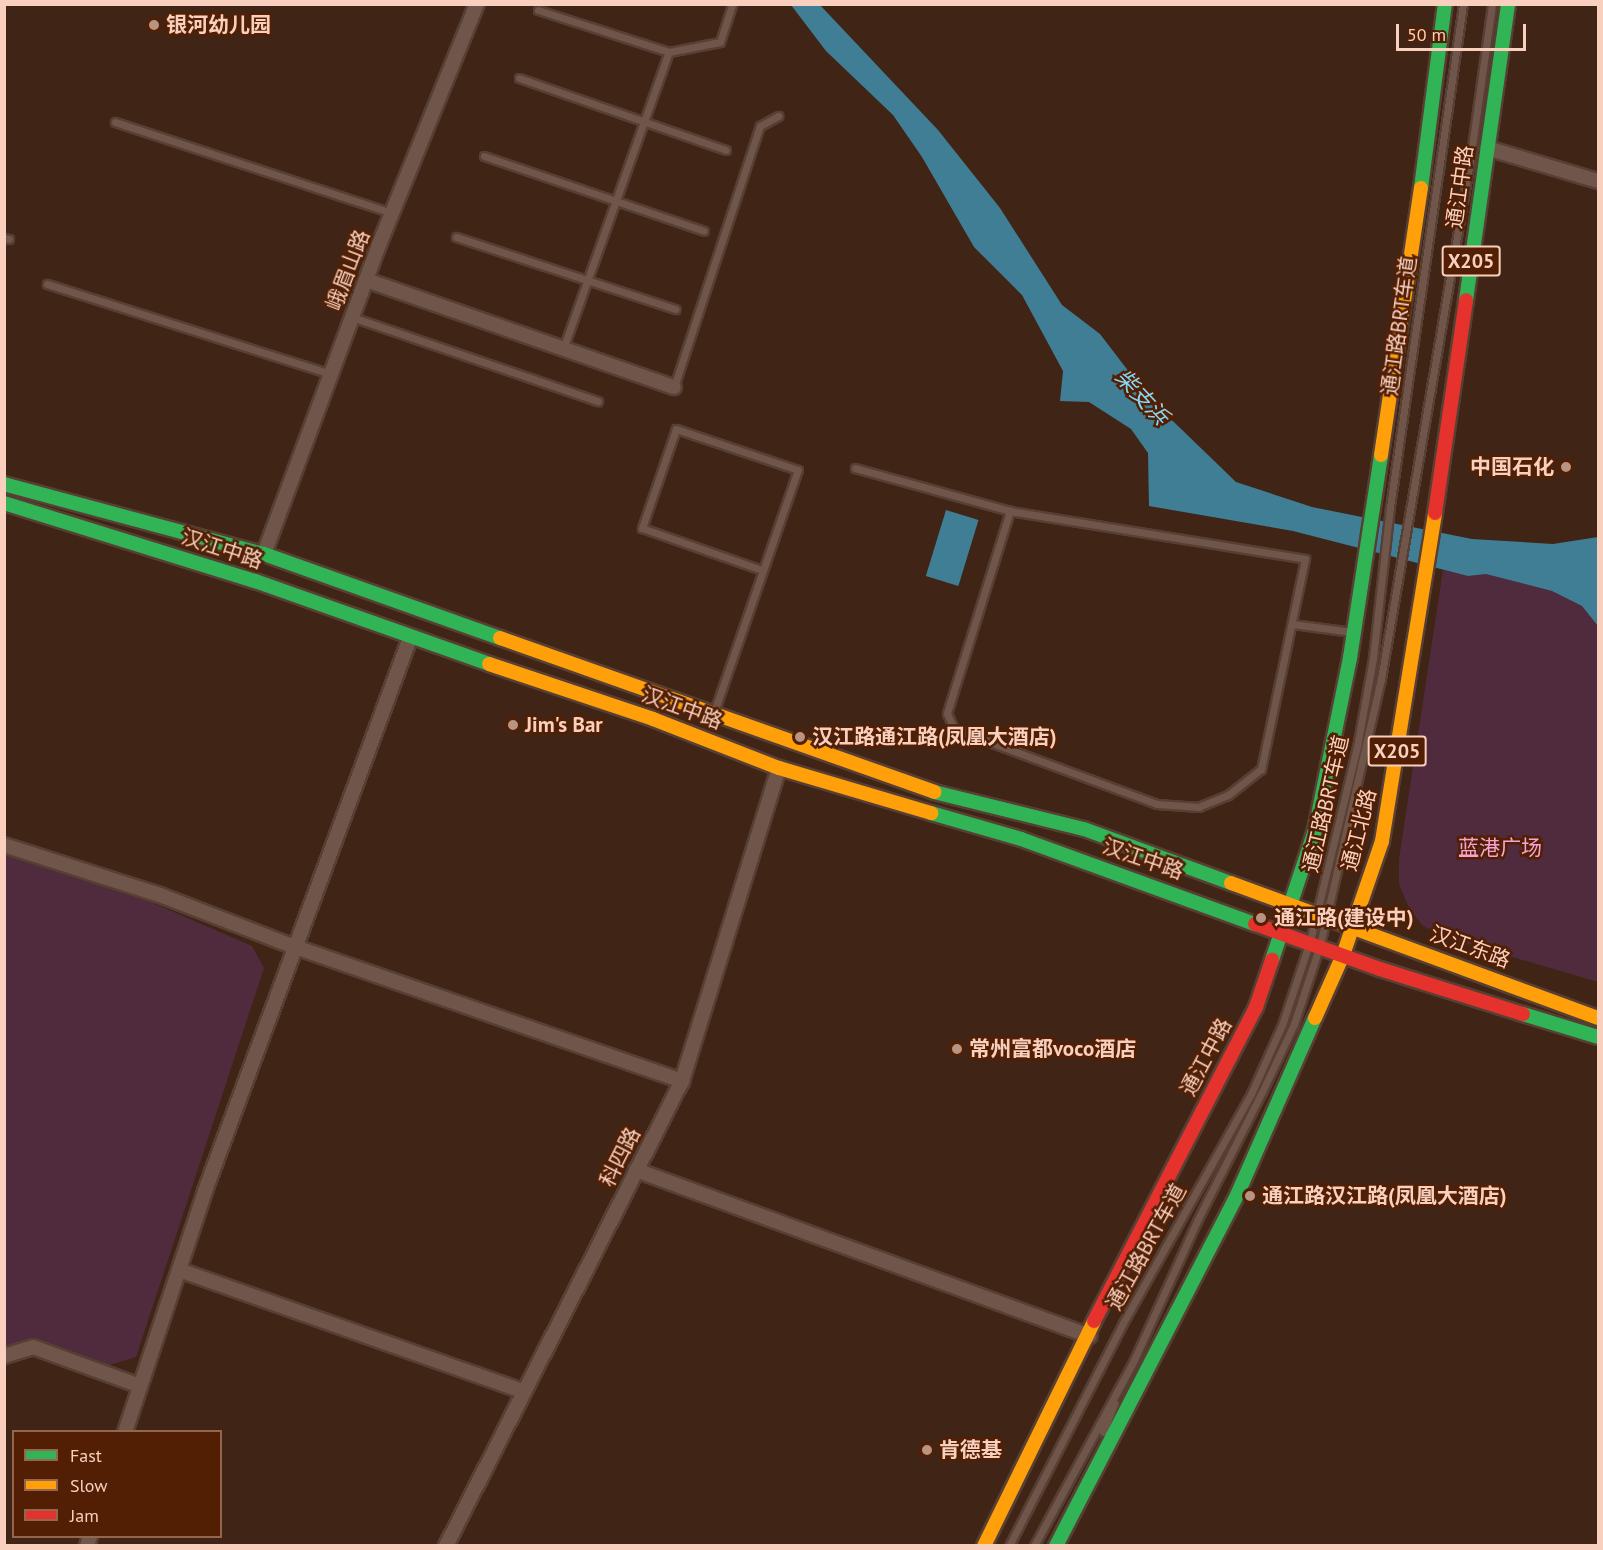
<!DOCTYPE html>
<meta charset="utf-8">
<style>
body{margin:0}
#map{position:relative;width:1603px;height:1550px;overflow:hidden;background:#402516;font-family:"PT Sans","Noto Sans SC",sans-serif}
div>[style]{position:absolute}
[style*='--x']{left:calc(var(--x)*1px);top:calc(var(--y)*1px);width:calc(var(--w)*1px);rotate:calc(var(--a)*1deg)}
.green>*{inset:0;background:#502b3d}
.water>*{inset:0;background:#3f7e95;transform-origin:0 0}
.roads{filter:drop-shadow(2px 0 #573f34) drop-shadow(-2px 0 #573f34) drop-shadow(0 2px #573f34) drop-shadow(0 -2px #573f34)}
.lane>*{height:7px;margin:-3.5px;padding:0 3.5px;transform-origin:3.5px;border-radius:3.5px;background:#6f554a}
.street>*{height:14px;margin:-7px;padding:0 7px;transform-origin:7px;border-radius:7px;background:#6f554a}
.fast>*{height:14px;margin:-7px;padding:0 7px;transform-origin:7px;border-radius:7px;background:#30b455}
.slow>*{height:14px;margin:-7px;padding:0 7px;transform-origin:7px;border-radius:7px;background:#ff9f0a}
.jam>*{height:14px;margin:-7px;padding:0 7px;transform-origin:7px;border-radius:7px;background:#e5322d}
.dots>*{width:16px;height:16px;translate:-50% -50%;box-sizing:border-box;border:3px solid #521f04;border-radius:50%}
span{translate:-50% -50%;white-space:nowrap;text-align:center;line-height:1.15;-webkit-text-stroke:5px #521f04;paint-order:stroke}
.shield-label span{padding:2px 4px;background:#521f04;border:2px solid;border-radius:4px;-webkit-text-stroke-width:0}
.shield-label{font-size:20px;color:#f9d0be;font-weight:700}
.poi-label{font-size:21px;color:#f9d0be;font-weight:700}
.left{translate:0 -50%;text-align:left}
.right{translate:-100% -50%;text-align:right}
.street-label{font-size:21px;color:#f9d0be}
.park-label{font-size:21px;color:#f5a3d2}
.water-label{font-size:22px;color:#86d6f5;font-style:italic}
.frame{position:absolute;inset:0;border:6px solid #f9d0be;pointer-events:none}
.legend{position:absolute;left:12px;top:1430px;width:210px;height:108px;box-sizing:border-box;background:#521f04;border:2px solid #95664e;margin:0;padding:8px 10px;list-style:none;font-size:18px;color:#f9d0be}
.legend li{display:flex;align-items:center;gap:12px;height:30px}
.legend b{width:30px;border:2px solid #95664e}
.scale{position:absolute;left:1396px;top:24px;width:130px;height:27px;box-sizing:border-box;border:3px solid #f9d0be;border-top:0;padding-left:8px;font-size:18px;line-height:21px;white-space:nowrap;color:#f9d0be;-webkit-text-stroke:4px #521f04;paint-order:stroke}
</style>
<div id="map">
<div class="green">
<div style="clip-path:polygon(1443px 570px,1468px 576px,1486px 574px,1552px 591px,1582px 606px,1598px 626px,1598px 982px,1448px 938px,1423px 926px,1410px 910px,1399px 884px,1399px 859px)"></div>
<div style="clip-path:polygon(5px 855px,153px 903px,252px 946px,264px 968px,136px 1357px,109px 1365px,35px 1338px,5px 1348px)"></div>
</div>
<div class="water">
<div style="clip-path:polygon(791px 5px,820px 5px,938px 130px,1000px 208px,1062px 305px,1100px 334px,1149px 398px,1236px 482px,1312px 507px,1472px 539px,1553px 544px,1598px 537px,1598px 626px,1582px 606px,1552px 591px,1486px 574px,1468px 576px,1293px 531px,1149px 506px,1148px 453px,1131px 429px,1089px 402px,1060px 401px,1063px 371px,1022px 295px,974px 247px,922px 157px,893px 115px,826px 51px)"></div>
<div style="left:946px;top:510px;width:34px;height:69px;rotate:17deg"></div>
</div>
<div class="roads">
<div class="lane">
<div style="--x:538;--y:10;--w:138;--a:17.8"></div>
<div style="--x:669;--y:52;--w:52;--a:-11.1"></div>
<div style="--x:720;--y:42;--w:40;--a:-72"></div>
<div style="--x:519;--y:78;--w:219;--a:19.2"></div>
<div style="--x:115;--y:122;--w:292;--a:18.2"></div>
<div style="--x:484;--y:156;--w:232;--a:18.8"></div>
<div style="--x:456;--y:237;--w:231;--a:18.2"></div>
<div style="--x:4;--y:238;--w:5;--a:11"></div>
<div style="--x:47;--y:284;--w:298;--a:17.6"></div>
<div style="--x:352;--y:317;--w:260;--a:18.9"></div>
<div style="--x:563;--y:349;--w:315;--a:-70.4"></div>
<div style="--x:674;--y:387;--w:275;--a:-71.8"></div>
<div style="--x:760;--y:126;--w:21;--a:-29"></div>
<div style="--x:855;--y:468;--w:161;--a:15.5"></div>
<div style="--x:1010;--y:511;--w:299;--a:9.2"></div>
<div style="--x:1305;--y:559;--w:215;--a:101.8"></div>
<div style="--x:1261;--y:769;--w:42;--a:141.8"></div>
<div style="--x:1228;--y:795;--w:31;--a:158"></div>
<div style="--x:1199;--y:807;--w:42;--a:-175.9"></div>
<div style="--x:1157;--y:804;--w:216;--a:-159.7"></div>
<div style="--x:954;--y:729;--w:17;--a:-114"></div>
<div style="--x:947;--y:713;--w:212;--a:-72.7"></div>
<div style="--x:1292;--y:624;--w:61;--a:7.6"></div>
<div style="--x:714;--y:712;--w:256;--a:-70.9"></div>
<div style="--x:798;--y:470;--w:129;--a:-161.4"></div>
<div style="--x:676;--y:429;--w:105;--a:109"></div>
<div style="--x:642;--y:528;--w:127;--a:19.3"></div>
<div style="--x:1103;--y:1432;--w:31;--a:-68"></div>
<div style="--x:1009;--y:1546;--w:250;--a:-62.9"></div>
<div style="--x:1123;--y:1323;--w:262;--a:-60.8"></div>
<div style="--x:1251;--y:1094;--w:76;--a:-65.8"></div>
<div style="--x:1282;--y:1025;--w:89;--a:-71.6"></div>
<div style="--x:1310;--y:941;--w:200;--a:-76.4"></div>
<div style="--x:1357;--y:747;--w:90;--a:-79.8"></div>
<div style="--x:1373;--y:658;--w:152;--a:-83.6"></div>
<div style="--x:1390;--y:507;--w:508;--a:-81.74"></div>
<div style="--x:1034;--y:1546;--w:211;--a:-61.7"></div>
<div style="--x:1134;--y:1360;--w:153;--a:-65.6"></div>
<div style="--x:1197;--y:1221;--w:144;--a:-63.3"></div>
<div style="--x:1262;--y:1092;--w:75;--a:-64.8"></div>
<div style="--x:1294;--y:1024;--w:83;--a:-71.8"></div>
<div style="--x:1320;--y:945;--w:273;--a:-77.1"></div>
<div style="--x:1381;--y:679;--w:526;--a:-80.25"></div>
<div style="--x:1470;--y:161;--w:159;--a:-82"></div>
</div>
<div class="street">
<div style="--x:1487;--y:148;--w:116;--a:16.6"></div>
<div style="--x:366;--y:280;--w:326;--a:19.2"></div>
<div style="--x:264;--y:554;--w:330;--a:-69.6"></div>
<div style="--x:379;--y:245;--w:260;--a:-67.9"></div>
<div style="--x:4;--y:845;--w:164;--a:17.8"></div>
<div style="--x:160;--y:895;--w:145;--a:21.1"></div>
<div style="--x:295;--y:947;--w:410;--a:19.1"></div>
<div style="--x:636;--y:1170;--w:483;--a:20.1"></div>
<div style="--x:179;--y:1270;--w:365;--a:19.4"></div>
<div style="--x:4;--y:1356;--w:30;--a:-17"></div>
<div style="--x:33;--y:1347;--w:114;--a:20"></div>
<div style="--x:125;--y:1432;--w:254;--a:-71.6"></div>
<div style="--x:205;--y:1191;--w:590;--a:-69.66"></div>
<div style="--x:87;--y:1546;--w:10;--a:-73"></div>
<div style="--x:446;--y:1546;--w:521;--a:-63.09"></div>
<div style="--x:682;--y:1081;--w:328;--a:-72.8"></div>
</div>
<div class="fast">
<div style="--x:1421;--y:188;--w:186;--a:-82.6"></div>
<div style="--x:1466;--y:300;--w:299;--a:-81.9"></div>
<div style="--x:4;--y:484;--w:269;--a:15.1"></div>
<div style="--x:264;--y:554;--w:251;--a:19.6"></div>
<div style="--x:4;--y:503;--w:263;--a:17.3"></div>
<div style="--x:255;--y:581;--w:248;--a:19.5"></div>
<div style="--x:934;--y:792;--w:154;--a:13.9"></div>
<div style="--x:1084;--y:829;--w:157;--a:20.2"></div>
<div style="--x:931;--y:813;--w:94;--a:16.1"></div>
<div style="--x:1021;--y:839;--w:249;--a:20"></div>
<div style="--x:1272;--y:960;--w:137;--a:-71.7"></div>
<div style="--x:1315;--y:830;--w:176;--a:-78.5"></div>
<div style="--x:1350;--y:658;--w:205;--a:-81.3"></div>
<div style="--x:1523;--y:1014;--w:78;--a:17"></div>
<div style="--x:1056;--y:1546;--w:397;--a:-62.7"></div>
<div style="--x:1238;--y:1193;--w:191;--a:-66.3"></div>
</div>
<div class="slow">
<div style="--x:1381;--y:455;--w:270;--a:-81.5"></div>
<div style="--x:500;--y:638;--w:461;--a:19.5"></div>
<div style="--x:489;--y:664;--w:173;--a:18.5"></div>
<div style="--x:653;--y:719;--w:135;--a:21.3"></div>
<div style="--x:779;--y:768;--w:159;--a:16.5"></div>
<div style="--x:1231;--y:883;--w:391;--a:20.2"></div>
<div style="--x:1315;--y:1018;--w:69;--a:-66"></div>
<div style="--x:1343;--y:955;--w:120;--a:-71.1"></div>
<div style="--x:1382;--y:841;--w:332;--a:-80.8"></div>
<div style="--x:984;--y:1546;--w:250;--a:-63.9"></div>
</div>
<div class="jam">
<div style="--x:1435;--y:513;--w:215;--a:-81.7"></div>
<div style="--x:1255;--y:924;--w:133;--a:19.8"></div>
<div style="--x:1380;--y:969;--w:150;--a:17.5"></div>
<div style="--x:1094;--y:1321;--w:353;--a:-62.7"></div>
<div style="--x:1256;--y:1007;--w:50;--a:-71.2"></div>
</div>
</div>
<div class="dots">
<div style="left:154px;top:25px;background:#b89483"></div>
<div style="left:1566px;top:467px;background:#b89483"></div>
<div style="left:513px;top:725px;background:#b89483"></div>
<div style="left:800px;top:737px;background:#b89483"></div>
<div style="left:1261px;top:918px;background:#b89483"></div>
<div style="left:957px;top:1049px;background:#b89483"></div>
<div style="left:1250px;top:1196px;background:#b89483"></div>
<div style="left:927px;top:1450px;background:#b89483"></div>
</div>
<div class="shield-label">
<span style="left:1471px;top:261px">X205</span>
<span style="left:1397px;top:751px">X205</span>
</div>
<div class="poi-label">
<span class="left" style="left:166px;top:25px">银河幼儿园</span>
<span class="right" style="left:1554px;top:467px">中国石化</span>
<span class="left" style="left:525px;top:725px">Jim's Bar</span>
<span class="left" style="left:812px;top:737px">汉江路通江路(凤凰大酒店)</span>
<span class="left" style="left:1274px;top:918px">通江路(建设中)</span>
<span class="left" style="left:969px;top:1049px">常州富都voco酒店</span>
<span class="left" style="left:1262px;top:1196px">通江路汉江路(凤凰大酒店)</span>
<span class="left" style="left:939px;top:1450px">肯德基</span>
</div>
<div class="street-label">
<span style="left:1460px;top:187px;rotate:-82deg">通江中路</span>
<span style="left:348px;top:270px;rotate:-69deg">峨眉山路</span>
<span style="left:1399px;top:326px;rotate:-82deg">通江路BRT车道</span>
<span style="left:222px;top:549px;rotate:18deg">汉江中路</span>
<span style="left:682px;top:708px;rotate:20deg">汉江中路</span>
<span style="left:1326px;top:804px;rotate:-77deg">通江路BRT车道</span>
<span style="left:1359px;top:830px;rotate:-76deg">通江北路</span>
<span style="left:1143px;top:859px;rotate:19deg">汉江中路</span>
<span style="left:1470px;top:947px;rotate:20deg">汉江东路</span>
<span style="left:1206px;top:1057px;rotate:-62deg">通江中路</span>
<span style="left:620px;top:1157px;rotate:-63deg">科四路</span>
<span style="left:1146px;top:1247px;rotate:-61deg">通江路BRT车道</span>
</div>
<div class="park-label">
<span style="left:1500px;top:848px">蓝港广场</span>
</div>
<div class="water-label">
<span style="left:1142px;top:397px;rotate:47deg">柴支浜</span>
</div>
<div class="frame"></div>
<ul class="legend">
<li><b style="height:8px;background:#30b455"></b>Fast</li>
<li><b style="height:8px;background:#ff9f0a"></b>Slow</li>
<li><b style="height:8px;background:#e5322d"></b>Jam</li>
</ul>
<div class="scale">50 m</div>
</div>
